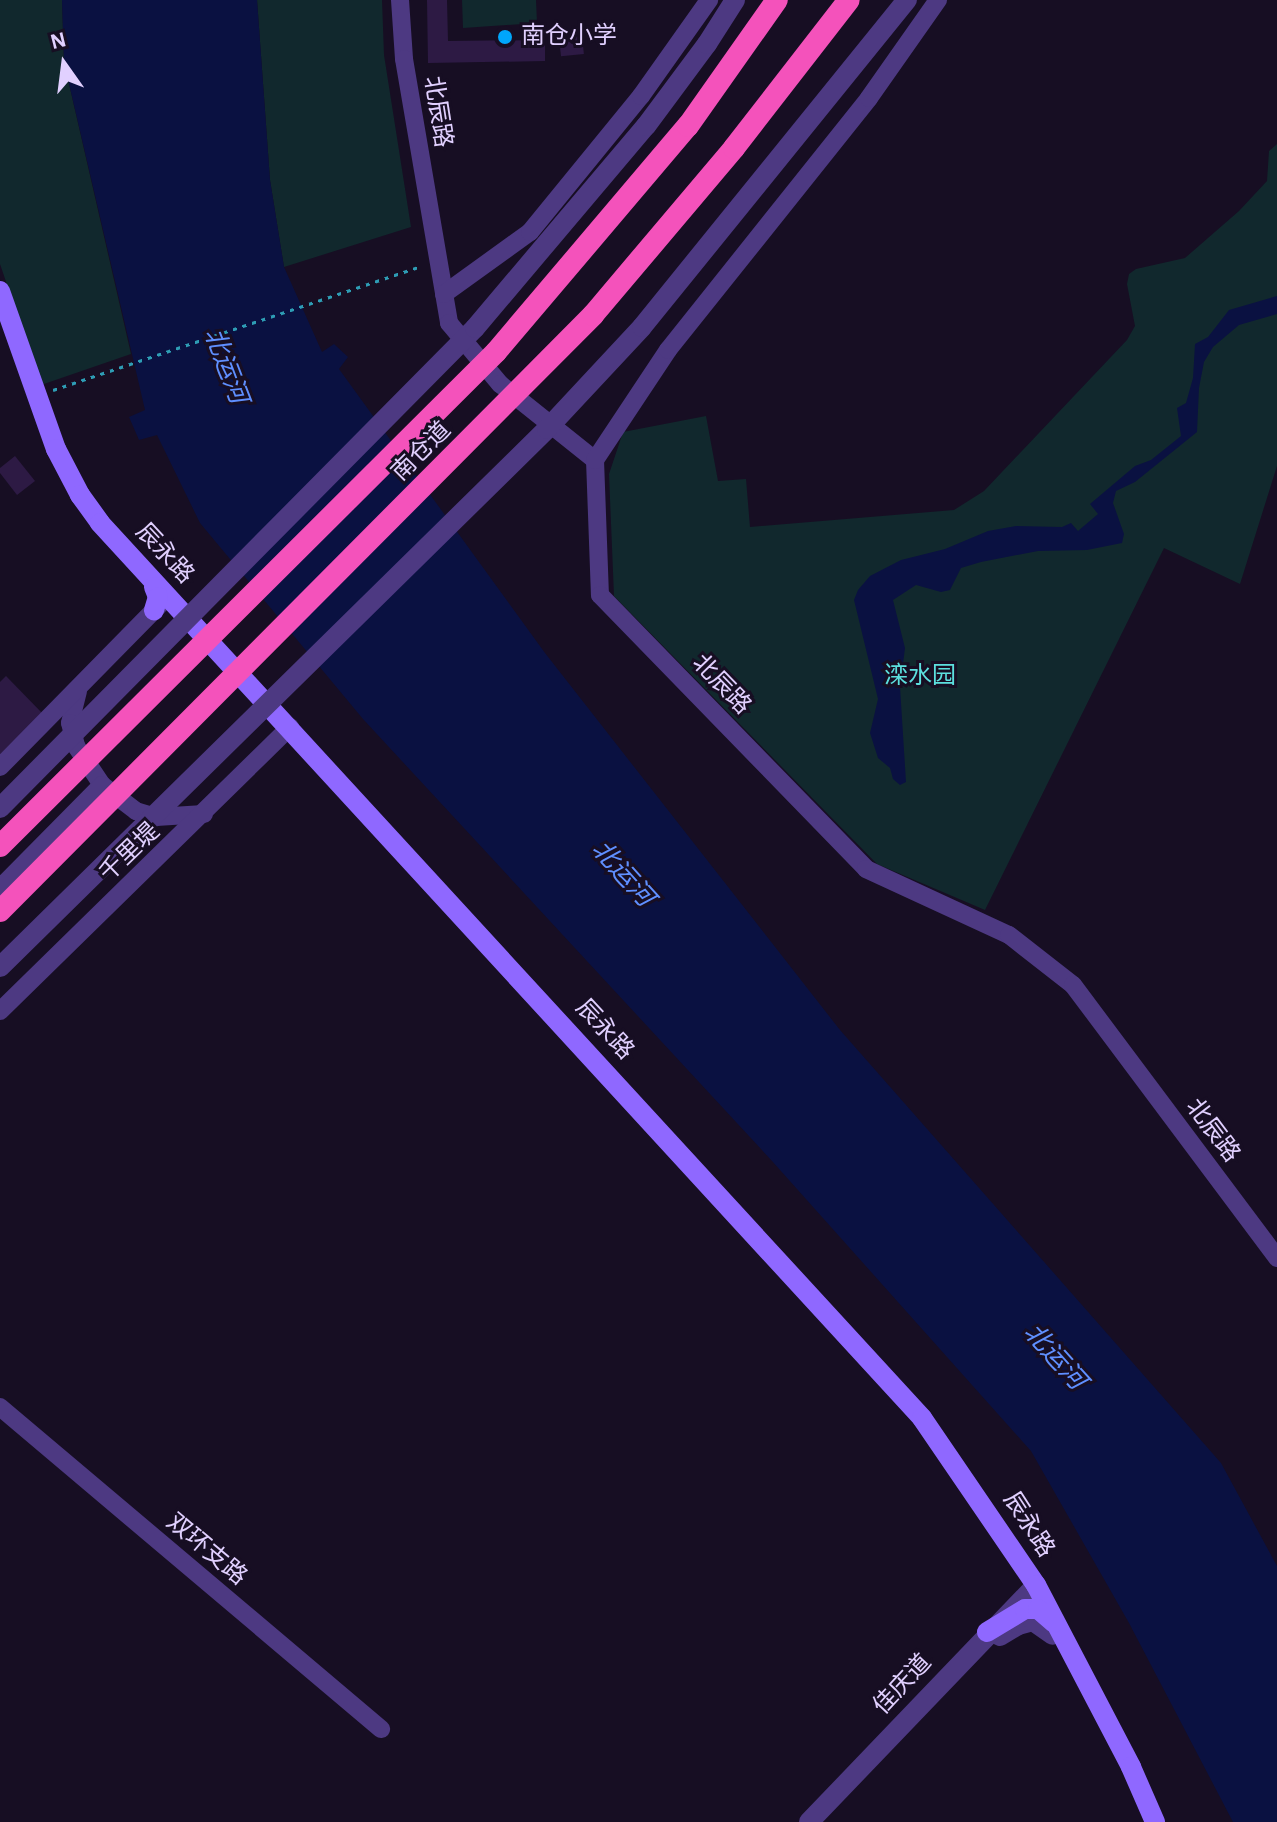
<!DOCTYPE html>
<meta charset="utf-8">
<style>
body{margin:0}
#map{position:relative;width:1277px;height:1822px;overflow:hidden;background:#170e23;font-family:"Alegreya Sans","Noto Sans SC",sans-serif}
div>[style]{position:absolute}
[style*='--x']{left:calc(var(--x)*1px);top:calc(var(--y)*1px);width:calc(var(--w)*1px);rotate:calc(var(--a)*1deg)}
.green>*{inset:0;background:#11282d}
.water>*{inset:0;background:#0a1141}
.building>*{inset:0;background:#2d1a44;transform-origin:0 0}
.path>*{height:3px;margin-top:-1.5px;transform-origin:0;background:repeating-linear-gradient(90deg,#2e9db5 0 4px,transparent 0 10px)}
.minor>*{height:18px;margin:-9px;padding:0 9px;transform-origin:9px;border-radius:9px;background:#4d3982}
.tertiary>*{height:20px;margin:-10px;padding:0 10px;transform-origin:10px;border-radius:10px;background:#4d3982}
.secondary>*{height:20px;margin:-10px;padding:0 10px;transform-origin:10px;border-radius:10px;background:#8f68ff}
.tertiary-bridge>*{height:20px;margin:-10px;padding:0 10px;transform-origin:10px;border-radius:10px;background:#4d3982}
.trunk-bridge>*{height:22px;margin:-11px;padding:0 11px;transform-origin:11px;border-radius:11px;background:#f452bb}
.dots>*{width:22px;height:22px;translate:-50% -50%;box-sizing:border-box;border:4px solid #170e23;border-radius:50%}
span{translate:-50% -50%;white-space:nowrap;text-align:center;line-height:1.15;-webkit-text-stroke:6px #170e23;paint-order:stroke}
.poi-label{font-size:24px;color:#e1d0ff}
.left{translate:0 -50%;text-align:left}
.street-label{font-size:24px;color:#e1d0ff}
.park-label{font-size:24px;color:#5cdfde}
.water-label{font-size:26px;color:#5f8fff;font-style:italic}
.north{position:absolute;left:24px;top:24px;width:80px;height:80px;-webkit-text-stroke:6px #170e23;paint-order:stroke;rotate:346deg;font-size:22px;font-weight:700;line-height:32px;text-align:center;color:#e1d0ff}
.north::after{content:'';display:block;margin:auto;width:28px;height:36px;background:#e1d0ff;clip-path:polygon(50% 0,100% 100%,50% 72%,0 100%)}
</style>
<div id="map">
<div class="green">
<div style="clip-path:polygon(0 0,62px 0,64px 62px,131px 354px,41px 385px,0 264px)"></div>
<div style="clip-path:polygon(257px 0,382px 0,384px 55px,411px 227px,284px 267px,270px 180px)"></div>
<div style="clip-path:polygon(462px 0,536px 0,537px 23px,463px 28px)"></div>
<div style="clip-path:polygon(1277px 144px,1277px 466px,1240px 584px,1164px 548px,985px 910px,877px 864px,614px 596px,609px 474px,623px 432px,706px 416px,718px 481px,746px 479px,750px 527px,954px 510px,984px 491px,1127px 340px,1135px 326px,1127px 284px,1129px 274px,1136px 269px,1185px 258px,1239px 211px,1267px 181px,1269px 151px)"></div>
</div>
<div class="water">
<div style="clip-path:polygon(62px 0,257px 0,270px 180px,284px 267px,322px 352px,334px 344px,348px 357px,339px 369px,545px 653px,840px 1030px,1221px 1463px,1277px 1566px,1277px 1822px,1233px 1822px,1129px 1623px,1031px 1451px,772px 1161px,363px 719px,200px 523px,157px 435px,139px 440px,129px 417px,145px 410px,64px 62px)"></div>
<div style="clip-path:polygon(1277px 296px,1277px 314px,1239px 325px,1213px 347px,1204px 362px,1199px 388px,1197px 432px,1135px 482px,1116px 491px,1113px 503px,1124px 534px,1122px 543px,1087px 550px,1038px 551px,981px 562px,961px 568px,950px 590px,941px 592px,916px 585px,893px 600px,905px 648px,900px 687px,906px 782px,900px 785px,893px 779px,890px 768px,878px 758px,870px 733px,878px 699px,854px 600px,858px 590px,870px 576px,901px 560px,945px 549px,988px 531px,1016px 526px,1062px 527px,1071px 523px,1078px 531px,1098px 514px,1090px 504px,1135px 466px,1151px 460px,1181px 436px,1177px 408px,1186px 403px,1193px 378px,1195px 344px,1208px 337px,1229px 310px)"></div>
</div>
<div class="building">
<div style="clip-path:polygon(427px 0,447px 0,448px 41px,545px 40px,545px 61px,428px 63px)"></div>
<div style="left:582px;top:36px;width:18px;height:23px;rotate:84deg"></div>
<div style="clip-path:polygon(15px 456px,35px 481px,17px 495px,0 473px,0 468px)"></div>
<div style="clip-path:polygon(6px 676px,43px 714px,0 757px,0 682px)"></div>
</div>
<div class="path">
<div style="--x:53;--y:390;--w:388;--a:-18.6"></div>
</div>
<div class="minor">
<div style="--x:400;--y:0;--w:59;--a:86.1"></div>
<div style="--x:404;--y:59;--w:268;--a:80.3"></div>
<div style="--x:449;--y:323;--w:80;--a:50.1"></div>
<div style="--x:500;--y:384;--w:122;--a:38.7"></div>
<div style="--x:595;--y:460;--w:135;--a:87.9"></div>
<div style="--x:600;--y:595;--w:382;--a:45.8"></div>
<div style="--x:866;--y:869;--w:157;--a:24.8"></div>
<div style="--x:1009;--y:935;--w:81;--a:38"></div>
<div style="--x:1073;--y:985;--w:341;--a:53.2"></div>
<div style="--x:444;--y:294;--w:106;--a:-35.8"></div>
<div style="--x:530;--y:232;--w:176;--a:-50.8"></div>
<div style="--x:641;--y:96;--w:118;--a:-54.7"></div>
<div style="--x:595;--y:460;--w:132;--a:-56.4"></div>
<div style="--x:668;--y:350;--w:322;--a:-51.4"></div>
<div style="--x:869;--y:98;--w:120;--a:-54.9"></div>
<div style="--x:78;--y:691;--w:33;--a:104"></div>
<div style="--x:70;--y:723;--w:24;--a:75"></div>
<div style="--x:76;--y:746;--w:47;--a:56.3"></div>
<div style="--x:102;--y:785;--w:43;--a:37.4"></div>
<div style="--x:136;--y:811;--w:21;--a:17"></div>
<div style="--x:156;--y:817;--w:48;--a:-3.6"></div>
<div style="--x:0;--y:767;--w:234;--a:-45.5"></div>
<div style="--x:0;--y:888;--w:145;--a:-45.3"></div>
<div style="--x:0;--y:1011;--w:406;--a:-44.4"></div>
<div style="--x:0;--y:1407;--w:499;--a:40.2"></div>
</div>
<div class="tertiary">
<div style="--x:1000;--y:1636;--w:21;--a:-31"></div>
<div style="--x:1018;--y:1625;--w:16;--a:-15"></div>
<div style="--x:1033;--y:1621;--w:24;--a:35"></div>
<div style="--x:809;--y:1822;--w:328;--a:-46.2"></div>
</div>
<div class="secondary">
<div style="--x:0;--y:291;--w:168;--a:70.5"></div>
<div style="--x:56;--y:449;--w:52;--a:62.4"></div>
<div style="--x:80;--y:495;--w:34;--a:54"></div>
<div style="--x:100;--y:523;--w:1215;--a:47.43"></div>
<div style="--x:922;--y:1418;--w:202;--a:55.7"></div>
<div style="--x:1036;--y:1585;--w:205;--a:62.4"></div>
<div style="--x:1131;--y:1767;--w:60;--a:66.4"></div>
<div style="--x:154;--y:587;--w:11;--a:68"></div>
<div style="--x:158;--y:597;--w:14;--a:107"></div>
<div style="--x:987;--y:1632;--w:44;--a:-31.2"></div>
<div style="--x:1025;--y:1609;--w:13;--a:0"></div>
<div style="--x:1038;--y:1609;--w:21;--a:41"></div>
</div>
<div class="tertiary-bridge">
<div style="--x:0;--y:808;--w:675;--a:-45.3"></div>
<div style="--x:475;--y:328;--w:265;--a:-49.8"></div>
<div style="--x:646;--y:126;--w:102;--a:-53.4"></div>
<div style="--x:707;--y:44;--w:52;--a:-57.5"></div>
<div style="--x:0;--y:967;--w:767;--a:-44.52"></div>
<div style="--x:547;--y:429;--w:139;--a:-47"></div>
<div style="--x:642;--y:327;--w:421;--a:-51"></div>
</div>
<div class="trunk-bridge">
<div style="--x:0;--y:846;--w:700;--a:-44.88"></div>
<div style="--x:496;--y:352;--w:297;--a:-49.7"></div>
<div style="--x:688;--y:126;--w:154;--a:-54.8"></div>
<div style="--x:0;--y:911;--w:841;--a:-45.14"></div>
<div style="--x:593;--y:315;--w:219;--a:-49.8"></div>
<div style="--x:734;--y:148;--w:187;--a:-52.2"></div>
</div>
<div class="dots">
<div style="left:505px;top:37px;background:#00a6fb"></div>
</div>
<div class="poi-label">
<span class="left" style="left:521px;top:37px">南仓小学</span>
</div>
<div class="street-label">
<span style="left:437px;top:112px;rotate:81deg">北辰路</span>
<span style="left:422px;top:452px;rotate:-45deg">南仓道</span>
<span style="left:164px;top:554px;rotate:47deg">辰永路</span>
<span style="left:721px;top:685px;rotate:46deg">北辰路</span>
<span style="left:130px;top:853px;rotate:-44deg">千里堤</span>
<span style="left:604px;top:1030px;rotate:47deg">辰永路</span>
<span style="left:1212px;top:1131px;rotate:53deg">北辰路</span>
<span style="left:1028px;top:1525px;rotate:57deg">辰永路</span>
<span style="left:206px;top:1550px;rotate:40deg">双环支路</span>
<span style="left:903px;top:1685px;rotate:-47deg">佳庆道</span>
</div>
<div class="park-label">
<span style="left:920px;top:677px">滦水园</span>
</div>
<div class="water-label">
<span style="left:225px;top:366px;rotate:69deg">北运河</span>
<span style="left:622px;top:874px;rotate:48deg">北运河</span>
<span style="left:1054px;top:1357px;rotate:48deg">北运河</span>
</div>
<div class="north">N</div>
</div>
